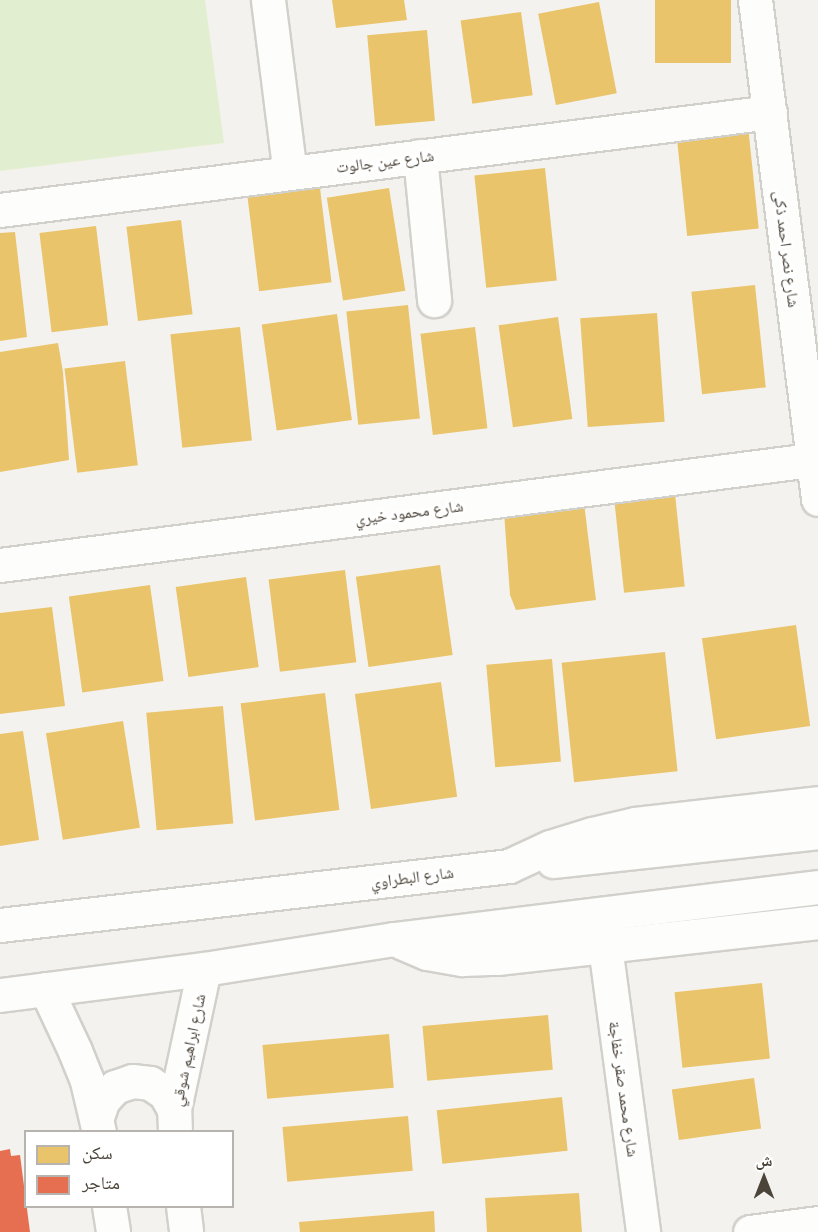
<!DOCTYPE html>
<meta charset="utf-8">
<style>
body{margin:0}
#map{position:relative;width:818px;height:1232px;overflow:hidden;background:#f4f2ee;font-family:"IBM Plex Sans","Noto Naskh Arabic",sans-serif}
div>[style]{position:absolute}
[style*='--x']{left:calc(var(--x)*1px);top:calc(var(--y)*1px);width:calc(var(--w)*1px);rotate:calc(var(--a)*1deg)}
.green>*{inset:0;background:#e1eecf}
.homes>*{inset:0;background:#e9c46a;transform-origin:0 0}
.shops>*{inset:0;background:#e76f51}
.roads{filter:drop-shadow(2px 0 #d2d0cb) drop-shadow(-2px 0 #d2d0cb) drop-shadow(0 2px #d2d0cb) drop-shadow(0 -2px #d2d0cb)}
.minor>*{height:33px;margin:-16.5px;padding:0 16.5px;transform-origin:16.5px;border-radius:16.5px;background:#fdfdfc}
span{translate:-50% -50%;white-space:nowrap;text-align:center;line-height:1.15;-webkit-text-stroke:6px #fff;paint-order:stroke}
.street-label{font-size:16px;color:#4b4439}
.legend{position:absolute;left:24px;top:1130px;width:210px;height:78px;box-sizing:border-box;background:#fff;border:2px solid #b7b4b0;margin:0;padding:8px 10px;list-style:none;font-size:18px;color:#4b4439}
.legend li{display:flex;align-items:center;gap:12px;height:30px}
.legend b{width:30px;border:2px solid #b7b4b0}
.north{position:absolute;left:734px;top:1148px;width:60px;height:60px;-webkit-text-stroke:4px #fff;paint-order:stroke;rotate:0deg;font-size:16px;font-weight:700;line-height:24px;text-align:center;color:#4b4439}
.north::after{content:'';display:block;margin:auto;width:21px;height:27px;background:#4b4439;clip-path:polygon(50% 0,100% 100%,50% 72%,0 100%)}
</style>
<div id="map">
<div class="green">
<div style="clip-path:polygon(0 0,205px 0,224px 143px,0 171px)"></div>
</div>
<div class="homes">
<div style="clip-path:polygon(332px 0,404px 0,407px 20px,336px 28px)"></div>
<div style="left:655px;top:0;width:76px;height:63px"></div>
<div style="left:599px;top:2px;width:93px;height:62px;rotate:79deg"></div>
<div style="left:521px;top:12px;width:84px;height:61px;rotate:82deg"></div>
<div style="left:427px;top:30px;width:91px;height:60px;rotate:85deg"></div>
<div style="left:748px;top:126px;width:103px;height:72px;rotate:84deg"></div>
<div style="left:545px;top:168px;width:113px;height:71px;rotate:84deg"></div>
<div style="left:319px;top:180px;width:103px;height:73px;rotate:83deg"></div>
<div style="left:389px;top:188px;width:104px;height:63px;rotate:81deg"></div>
<div style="left:181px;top:220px;width:95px;height:55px;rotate:83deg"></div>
<div style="left:96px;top:226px;width:100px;height:57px;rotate:83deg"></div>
<div style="clip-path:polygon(15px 232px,27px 337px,0 341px,0 233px)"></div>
<div style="left:755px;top:285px;width:103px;height:64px;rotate:84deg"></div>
<div style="left:408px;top:305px;width:114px;height:62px;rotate:84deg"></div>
<div style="left:657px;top:313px;width:109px;height:77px;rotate:86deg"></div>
<div style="left:337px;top:314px;width:107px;height:76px;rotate:82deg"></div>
<div style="left:558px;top:317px;width:103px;height:60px;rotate:82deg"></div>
<div style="left:240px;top:327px;width:114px;height:70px;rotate:84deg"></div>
<div style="left:475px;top:327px;width:102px;height:55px;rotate:83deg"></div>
<div style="clip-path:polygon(58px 343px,63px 372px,69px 460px,0 472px,0 352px)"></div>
<div style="left:125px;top:361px;width:105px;height:61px;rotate:83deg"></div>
<div style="left:675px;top:494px;width:93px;height:61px;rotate:84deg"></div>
<div style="clip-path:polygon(584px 503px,596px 600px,516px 610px,510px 595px,504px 512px)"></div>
<div style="left:440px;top:565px;width:91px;height:85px;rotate:82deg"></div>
<div style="left:345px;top:570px;width:93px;height:77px;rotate:83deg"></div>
<div style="left:246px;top:577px;width:91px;height:71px;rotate:82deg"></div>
<div style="left:150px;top:585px;width:97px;height:82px;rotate:82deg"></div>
<div style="clip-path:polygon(52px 607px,65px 706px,0 714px,0 613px)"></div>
<div style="left:796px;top:625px;width:102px;height:95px;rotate:82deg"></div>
<div style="left:665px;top:652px;width:120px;height:104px;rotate:84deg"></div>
<div style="left:552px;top:659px;width:103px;height:66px;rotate:85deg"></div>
<div style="left:441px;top:682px;width:116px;height:87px;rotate:82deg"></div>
<div style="left:325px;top:693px;width:118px;height:85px;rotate:83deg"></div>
<div style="left:223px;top:706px;width:118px;height:77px;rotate:85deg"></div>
<div style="left:123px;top:721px;width:108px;height:78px;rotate:81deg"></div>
<div style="clip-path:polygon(23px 731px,39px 840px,0 846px,0 734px)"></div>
<div style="left:762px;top:983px;width:76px;height:88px;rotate:84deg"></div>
<div style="left:548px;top:1015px;width:55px;height:126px;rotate:85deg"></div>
<div style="left:389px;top:1034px;width:54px;height:127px;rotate:85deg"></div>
<div style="left:754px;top:1078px;width:51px;height:83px;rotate:82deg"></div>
<div style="left:562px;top:1097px;width:54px;height:126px;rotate:84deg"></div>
<div style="left:408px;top:1116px;width:55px;height:126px;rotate:85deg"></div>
<div style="clip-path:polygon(579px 1193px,582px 1232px,487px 1232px,485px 1198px)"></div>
<div style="clip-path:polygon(434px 1211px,435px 1232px,300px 1232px,299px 1222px)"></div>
</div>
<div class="shops">
<div style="clip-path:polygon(10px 1149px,11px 1156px,20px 1155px,30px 1232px,0 1232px,0 1151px)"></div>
</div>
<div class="roads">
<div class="minor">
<div style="--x:268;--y:0;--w:174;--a:82.8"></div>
<div style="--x:755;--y:0;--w:503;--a:82.8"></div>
<div style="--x:420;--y:156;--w:145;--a:84.4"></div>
<div style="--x:0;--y:210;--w:776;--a:-7.25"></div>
<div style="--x:0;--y:565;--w:825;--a:-7.38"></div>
<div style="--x:553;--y:861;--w:267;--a:-6.2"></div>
<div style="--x:0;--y:925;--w:512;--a:-6.61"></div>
<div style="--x:509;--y:866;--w:45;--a:-24.9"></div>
<div style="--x:550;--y:847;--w:44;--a:-17.2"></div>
<div style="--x:592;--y:834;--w:44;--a:-13.1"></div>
<div style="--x:635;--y:824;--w:184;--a:-6.5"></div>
<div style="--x:401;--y:942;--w:28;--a:23"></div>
<div style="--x:427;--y:953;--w:36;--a:10"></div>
<div style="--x:462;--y:959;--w:35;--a:-2"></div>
<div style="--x:497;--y:958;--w:323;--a:-6.4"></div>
<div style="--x:605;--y:946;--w:289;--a:82.4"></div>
<div style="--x:46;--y:989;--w:68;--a:64.9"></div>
<div style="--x:75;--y:1051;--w:32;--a:68"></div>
<div style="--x:87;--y:1081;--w:52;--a:76.8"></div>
<div style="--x:0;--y:995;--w:206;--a:-7.3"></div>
<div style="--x:204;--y:969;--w:192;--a:-9"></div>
<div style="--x:394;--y:939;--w:427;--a:-7"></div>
<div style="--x:97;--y:1117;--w:18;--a:-71"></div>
<div style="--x:103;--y:1100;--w:18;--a:-47"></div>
<div style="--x:115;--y:1087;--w:18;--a:-19"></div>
<div style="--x:132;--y:1081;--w:18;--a:6"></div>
<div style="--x:150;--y:1083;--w:18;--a:34"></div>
<div style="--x:165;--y:1093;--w:18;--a:61"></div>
<div style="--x:175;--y:1132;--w:23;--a:-92"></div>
<div style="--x:174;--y:1109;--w:143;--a:-77.9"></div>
<div style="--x:109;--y:1206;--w:26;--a:81"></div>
<div style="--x:183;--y:1206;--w:26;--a:83"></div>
<div style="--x:750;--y:1232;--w:69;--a:-7.5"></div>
</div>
</div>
<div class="street-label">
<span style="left:385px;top:161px;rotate:-7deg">شارع عين جالوت</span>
<span style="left:787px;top:249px;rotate:83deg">شارع نصر احمد ذكى</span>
<span style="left:409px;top:512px;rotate:-7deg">شارع محمود خيري</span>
<span style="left:412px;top:877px;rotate:-7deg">شارع البطراوي</span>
<span style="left:188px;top:1050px;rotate:-78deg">شارع ابراهيم شوقي</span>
<span style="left:624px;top:1089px;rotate:82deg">شارع محمد صقر خفاجة</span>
</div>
<ul class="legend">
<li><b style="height:16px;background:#e9c46a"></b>سكن</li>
<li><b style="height:16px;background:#e76f51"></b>متاجر</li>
</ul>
<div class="north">ش</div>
</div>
